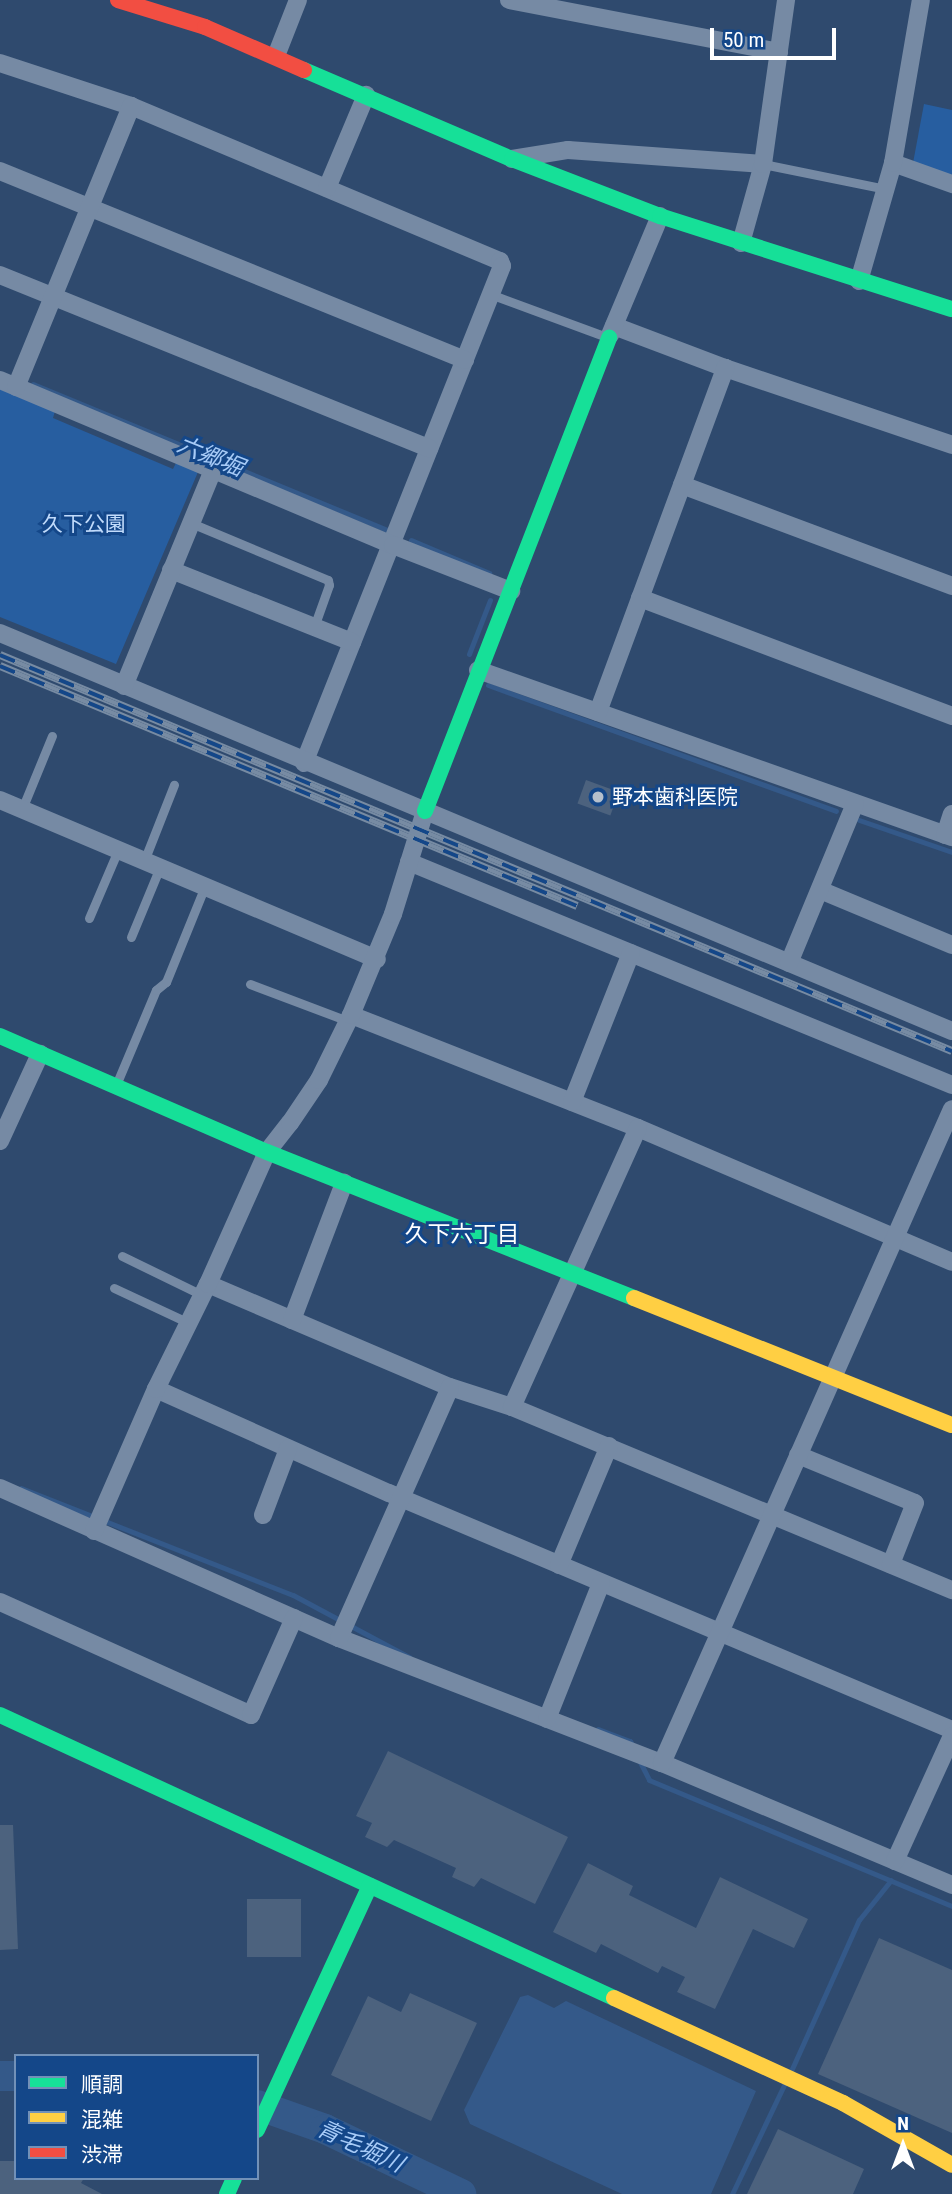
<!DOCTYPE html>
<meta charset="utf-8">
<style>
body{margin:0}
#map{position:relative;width:952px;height:2194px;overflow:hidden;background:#2f4a6e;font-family:"Roboto Condensed","Noto Sans JP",sans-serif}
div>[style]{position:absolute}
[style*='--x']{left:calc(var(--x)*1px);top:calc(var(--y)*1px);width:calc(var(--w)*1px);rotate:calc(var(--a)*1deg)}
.green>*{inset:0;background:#275ea0}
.water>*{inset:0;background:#345989}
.stream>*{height:5px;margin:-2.5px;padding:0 2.5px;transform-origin:2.5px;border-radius:2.5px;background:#345989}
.river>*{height:30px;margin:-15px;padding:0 15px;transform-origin:15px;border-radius:15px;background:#345989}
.building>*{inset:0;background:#4c627e;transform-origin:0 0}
.lane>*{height:9px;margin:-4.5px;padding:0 4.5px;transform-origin:4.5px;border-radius:4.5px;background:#768aa4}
.street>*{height:18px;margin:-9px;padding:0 9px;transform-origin:9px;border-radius:9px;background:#768aa4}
.fast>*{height:16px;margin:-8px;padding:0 8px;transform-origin:8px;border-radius:8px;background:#16e098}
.slow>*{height:16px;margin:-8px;padding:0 8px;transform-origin:8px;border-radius:8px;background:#ffcf43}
.jam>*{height:16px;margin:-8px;padding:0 8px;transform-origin:8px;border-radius:8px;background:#f24e42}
.rail>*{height:8px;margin-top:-4px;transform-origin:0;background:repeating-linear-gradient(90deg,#144789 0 16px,#778ba3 0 32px);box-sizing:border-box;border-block:2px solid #778ba3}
.dots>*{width:19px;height:19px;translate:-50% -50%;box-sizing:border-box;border:4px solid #144789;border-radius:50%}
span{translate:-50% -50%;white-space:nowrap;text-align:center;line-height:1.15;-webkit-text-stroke:6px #144789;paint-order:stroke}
.park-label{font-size:21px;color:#c1dbfb}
.poi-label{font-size:21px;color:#fff}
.left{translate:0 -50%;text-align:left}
.water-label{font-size:23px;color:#a7cbf7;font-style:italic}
.neighbourhood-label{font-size:23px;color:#fff}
.legend{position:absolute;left:14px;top:2054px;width:245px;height:126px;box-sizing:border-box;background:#144789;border:2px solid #7291b8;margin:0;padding:9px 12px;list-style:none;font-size:21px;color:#fff}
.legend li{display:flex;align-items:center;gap:14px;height:35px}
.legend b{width:35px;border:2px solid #7291b8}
.north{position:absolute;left:868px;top:2110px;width:70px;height:70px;-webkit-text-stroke:5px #144789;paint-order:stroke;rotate:0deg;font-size:19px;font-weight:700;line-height:28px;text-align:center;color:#fff}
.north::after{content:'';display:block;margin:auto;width:24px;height:32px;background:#fff;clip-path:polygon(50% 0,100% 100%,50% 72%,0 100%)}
.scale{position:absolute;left:710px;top:28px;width:126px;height:32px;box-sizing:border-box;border:4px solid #fff;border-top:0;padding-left:9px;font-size:21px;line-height:24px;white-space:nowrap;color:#fff;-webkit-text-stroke:5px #144789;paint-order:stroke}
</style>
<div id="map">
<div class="green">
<div style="clip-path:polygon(924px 104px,952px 110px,952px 177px,913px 163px)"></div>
<div style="clip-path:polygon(0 388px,55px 411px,53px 418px,173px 469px,176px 463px,198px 472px,116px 664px,0 617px)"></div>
</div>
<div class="water">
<div style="clip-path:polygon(528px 1995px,554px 2008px,566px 2001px,756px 2091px,711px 2194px,622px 2194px,470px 2124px,464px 2110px,520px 1997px)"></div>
</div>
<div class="stream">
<div style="--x:33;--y:384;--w:384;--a:22.4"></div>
<div style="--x:411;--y:540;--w:85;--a:22.9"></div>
<div style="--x:469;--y:654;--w:58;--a:-68.7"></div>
<div style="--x:488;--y:685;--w:370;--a:19.9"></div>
<div style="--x:859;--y:820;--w:98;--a:19"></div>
<div style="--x:21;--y:1488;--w:292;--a:21.5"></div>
<div style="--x:293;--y:1595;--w:132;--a:28.1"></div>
<div style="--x:598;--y:1729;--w:34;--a:21"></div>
<div style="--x:630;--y:1741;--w:8;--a:60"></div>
<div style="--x:639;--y:1760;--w:22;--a:63"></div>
<div style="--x:649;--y:1780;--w:328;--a:22.6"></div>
<div style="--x:791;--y:2071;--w:166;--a:-65.8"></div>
<div style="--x:859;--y:1920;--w:51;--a:-51.3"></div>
<div style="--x:732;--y:2194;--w:123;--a:-64.5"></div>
</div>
<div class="river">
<div style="--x:0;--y:2076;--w:16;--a:0"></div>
<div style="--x:257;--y:2105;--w:72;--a:19.4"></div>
<div style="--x:325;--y:2129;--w:151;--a:25.5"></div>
</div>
<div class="building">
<div style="left:586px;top:780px;width:35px;height:25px;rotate:20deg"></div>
<div style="clip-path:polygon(388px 1751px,568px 1837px,535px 1904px,481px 1878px,474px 1887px,452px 1877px,456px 1868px,394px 1840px,387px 1847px,365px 1837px,372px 1823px,356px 1816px)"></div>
<div style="clip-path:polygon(0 1825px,13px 1825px,18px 1949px,0 1950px)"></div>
<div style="clip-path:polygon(588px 1863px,633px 1886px,629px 1895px,696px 1928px,720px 1877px,808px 1919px,794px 1948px,753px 1929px,715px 2009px,677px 1992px,685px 1977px,662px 1966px,658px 1973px,601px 1944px,596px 1953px,553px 1932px)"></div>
<div style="left:247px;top:1899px;width:54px;height:58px"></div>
<div style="clip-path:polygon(879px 1938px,952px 1970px,952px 2133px,818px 2074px)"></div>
<div style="clip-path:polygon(410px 1993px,477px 2023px,431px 2121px,331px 2075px,368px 1996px,401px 2012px)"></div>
<div style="clip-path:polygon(778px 2129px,864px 2169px,853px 2194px,747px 2194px)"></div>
<div style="clip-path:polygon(0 2161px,16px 2161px,16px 2178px,84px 2178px,81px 2183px,102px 2194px,0 2194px)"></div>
</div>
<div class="lane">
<div style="--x:763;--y:164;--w:126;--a:11.5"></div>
<div style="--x:490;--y:294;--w:125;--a:20.2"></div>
<div style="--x:191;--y:523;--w:148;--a:22.6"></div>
<div style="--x:328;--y:580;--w:5;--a:79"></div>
<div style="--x:329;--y:585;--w:45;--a:109.7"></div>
<div style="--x:22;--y:809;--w:79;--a:-67.7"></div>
<div style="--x:144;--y:861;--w:82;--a:-68.5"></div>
<div style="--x:89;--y:918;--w:74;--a:-66.9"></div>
<div style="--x:131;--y:937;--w:76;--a:-67.5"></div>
<div style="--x:250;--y:984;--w:105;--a:20.7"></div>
<div style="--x:116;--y:1085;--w:103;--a:-67.2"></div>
<div style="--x:156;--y:990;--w:13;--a:-39"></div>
<div style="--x:166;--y:982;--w:104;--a:-67.9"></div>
<div style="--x:122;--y:1256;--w:89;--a:26"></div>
<div style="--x:114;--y:1288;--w:83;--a:25"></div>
</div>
<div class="street">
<div style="--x:509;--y:0;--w:275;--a:10.9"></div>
<div style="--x:276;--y:56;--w:60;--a:-68.6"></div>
<div style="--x:0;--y:63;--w:138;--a:18.2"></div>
<div style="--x:131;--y:106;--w:400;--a:22.8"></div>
<div style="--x:500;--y:261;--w:5;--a:68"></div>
<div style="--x:502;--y:266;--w:535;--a:111.72"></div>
<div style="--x:512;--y:159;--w:57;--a:-9.1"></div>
<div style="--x:568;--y:150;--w:196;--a:4.1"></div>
<div style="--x:893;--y:163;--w:63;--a:19.6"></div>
<div style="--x:0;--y:171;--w:502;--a:22.12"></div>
<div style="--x:327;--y:188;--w:101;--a:-67.2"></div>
<div style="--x:741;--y:243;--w:82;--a:-74.4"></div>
<div style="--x:763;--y:164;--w:166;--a:-82"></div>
<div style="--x:0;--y:275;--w:463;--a:22"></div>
<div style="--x:859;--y:281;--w:123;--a:-73.9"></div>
<div style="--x:893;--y:163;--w:165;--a:-80.3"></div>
<div style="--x:614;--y:326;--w:119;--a:20.7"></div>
<div style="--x:725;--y:368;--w:240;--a:18.7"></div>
<div style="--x:610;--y:335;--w:129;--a:-67.2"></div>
<div style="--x:0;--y:380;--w:426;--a:22.8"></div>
<div style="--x:393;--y:545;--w:127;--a:21.3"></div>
<div style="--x:16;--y:387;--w:304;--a:-67.7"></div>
<div style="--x:682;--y:485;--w:288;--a:20.5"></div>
<div style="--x:171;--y:570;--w:195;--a:21.7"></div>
<div style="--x:640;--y:598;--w:334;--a:20.7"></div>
<div style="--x:0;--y:633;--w:1032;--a:22.69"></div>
<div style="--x:478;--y:670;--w:503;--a:19.41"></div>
<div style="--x:124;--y:686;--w:234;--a:-67.6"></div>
<div style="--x:598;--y:712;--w:367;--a:-69.7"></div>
<div style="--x:0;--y:800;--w:409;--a:22.9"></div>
<div style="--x:945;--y:835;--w:22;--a:-72"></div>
<div style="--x:409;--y:862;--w:587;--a:22.33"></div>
<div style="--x:820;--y:890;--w:143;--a:22.6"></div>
<div style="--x:789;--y:963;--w:172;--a:-67.5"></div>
<div style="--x:351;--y:1015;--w:308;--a:21.5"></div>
<div style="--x:638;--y:1128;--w:341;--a:23.1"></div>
<div style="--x:572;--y:1102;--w:160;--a:-68.4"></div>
<div style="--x:0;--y:1141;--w:96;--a:-65.3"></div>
<div style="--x:208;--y:1284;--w:263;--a:23.1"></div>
<div style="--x:450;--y:1387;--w:65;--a:17.9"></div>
<div style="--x:512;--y:1407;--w:477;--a:22.6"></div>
<div style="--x:292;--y:1320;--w:147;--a:-69.2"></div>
<div style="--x:156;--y:1389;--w:255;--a:24.1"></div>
<div style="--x:389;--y:1493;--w:611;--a:22.83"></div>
<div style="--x:512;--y:1407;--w:306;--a:-65.7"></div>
<div style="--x:798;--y:1455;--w:126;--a:22.3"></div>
<div style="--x:915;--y:1503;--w:66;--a:111.5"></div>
<div style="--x:0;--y:1488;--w:371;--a:23.9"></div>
<div style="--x:339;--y:1638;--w:346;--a:21.2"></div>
<div style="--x:662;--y:1763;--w:315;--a:22.8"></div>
<div style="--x:263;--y:1515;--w:71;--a:-69.3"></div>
<div style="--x:94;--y:1531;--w:155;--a:-66.4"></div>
<div style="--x:156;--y:1389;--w:117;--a:-63.7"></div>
<div style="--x:208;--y:1284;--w:145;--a:-65.9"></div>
<div style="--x:267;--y:1152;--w:37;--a:-52"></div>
<div style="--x:290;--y:1123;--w:52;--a:-56"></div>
<div style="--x:319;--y:1080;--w:72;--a:-63.8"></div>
<div style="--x:351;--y:1015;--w:109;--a:-67.4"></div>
<div style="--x:393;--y:914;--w:108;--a:-72.7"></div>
<div style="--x:559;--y:1565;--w:129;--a:-67.2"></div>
<div style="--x:0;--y:1602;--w:275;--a:24.2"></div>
<div style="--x:251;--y:1715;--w:106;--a:-66.1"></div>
<div style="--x:339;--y:1638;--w:274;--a:-66.1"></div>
<div style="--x:547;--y:1719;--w:146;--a:-68.3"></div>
<div style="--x:662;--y:1763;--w:715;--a:-66.09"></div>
<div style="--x:895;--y:1861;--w:137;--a:-65.5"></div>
</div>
<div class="fast">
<div style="--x:304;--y:70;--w:226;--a:23.2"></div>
<div style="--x:512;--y:159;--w:159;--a:21.1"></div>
<div style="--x:660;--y:216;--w:306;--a:17.7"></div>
<div style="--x:425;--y:811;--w:508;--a:-68.74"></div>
<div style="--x:0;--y:1036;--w:291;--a:23.5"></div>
<div style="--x:267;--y:1152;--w:395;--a:21.7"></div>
<div style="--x:0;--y:1715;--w:676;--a:24.75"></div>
<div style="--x:257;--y:2130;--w:269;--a:-65.2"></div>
<div style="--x:227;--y:2194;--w:17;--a:-66"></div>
</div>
<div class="slow">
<div style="--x:634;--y:1298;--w:342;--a:21.8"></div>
<div style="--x:614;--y:1998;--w:252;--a:24.6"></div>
<div style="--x:843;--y:2103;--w:125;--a:29.6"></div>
</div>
<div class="jam">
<div style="--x:118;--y:0;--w:91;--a:17.2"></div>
<div style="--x:205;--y:27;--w:108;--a:23.5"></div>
</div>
<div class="rail">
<div style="--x:0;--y:655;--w:1031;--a:22.59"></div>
<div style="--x:0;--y:666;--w:625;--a:22.58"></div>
</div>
<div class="dots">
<div style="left:598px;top:797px;background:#b6c0cc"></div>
</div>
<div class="park-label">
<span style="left:84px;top:524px">久下公園</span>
</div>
<div class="poi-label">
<span class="left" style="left:612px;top:797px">野本歯科医院</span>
</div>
<div class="water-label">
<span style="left:210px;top:457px;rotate:22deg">六郷堀</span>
<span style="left:360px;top:2147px;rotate:25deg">青毛堀川</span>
</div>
<div class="neighbourhood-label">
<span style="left:462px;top:1235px">久下六丁目</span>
</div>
<ul class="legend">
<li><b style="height:9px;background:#16e098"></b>順調</li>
<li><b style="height:9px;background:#ffcf43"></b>混雑</li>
<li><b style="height:9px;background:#f24e42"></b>渋滞</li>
</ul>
<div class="north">N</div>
<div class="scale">50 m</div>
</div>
